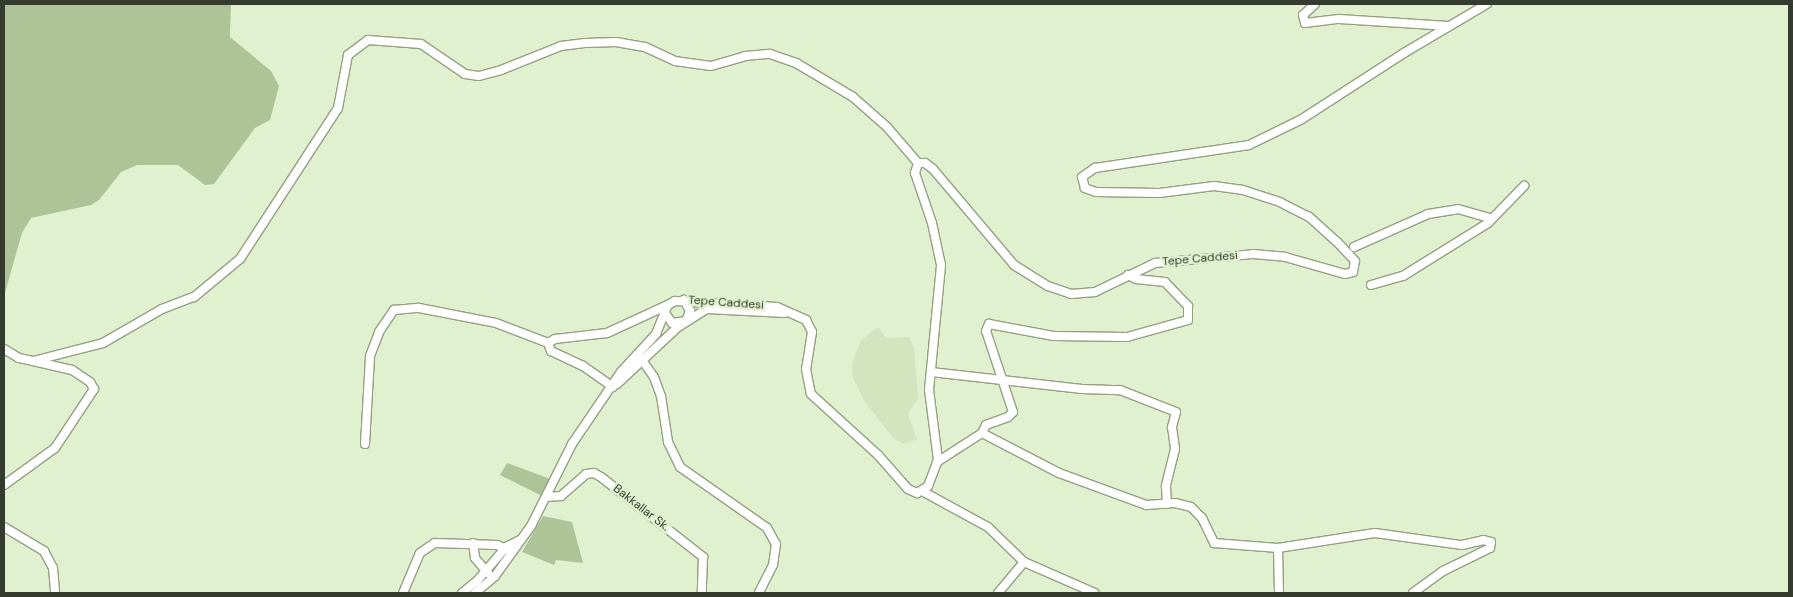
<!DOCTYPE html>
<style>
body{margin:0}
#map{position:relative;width:1793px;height:597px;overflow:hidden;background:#e1f1d0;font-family:"DM Sans",sans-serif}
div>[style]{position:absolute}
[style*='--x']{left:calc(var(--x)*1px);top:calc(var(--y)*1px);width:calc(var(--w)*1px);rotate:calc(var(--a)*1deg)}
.built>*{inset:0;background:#d2e5be}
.green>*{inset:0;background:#afc399}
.roads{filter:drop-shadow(1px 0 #93a183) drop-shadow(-1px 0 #93a183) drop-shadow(0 1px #93a183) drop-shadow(0 -1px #93a183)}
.minor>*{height:8px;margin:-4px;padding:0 4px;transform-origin:4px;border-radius:4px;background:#fff}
span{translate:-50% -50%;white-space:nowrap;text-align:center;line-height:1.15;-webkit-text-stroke:5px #e1f1d0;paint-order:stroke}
.street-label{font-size:12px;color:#353b2e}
.frame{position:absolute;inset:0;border:5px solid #353b2e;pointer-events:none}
</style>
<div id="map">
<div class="built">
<div style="clip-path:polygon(878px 327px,886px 338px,909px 337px,914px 347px,918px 398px,908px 414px,917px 439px,905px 444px,894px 439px,865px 402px,853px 378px,852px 364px,860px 341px)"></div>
</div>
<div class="green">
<div style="clip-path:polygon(4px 4px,231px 4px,230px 37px,271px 71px,279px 86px,270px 120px,255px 128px,214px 184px,205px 185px,178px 165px,137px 165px,121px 172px,99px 200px,91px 205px,31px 218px,22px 233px,4px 296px)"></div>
<div style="clip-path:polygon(507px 463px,553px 480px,544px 497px,500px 475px)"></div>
<div style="clip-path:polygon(543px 516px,572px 522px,583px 563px,556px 560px,554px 565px,522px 552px)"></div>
</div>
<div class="roads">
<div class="minor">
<div style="--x:1315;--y:4;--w:16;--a:137"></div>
<div style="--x:1303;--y:15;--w:8;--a:76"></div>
<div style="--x:1305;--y:23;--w:34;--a:-7"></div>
<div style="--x:1339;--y:19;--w:110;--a:3.6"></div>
<div style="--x:1354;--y:247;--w:81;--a:-24"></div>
<div style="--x:1428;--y:214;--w:30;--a:-9"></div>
<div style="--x:1458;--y:209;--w:35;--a:16"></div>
<div style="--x:1371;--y:285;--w:33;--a:-16"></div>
<div style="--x:1403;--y:276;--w:100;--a:-31.9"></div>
<div style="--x:1488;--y:223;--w:52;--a:-45.8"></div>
<div style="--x:665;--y:313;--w:12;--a:55"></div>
<div style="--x:672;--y:323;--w:14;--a:-8"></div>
<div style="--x:686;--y:321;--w:11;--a:-68"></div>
<div style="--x:690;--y:311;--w:13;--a:-119"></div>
<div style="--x:4;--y:349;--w:17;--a:31"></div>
<div style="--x:19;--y:358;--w:14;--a:12"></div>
<div style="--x:33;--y:361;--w:72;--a:-14.4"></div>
<div style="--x:103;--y:343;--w:68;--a:-30"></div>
<div style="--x:162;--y:309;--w:34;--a:-21"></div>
<div style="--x:194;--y:297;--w:60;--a:-39.6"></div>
<div style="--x:240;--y:259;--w:180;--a:-57"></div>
<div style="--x:338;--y:108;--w:54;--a:-79.3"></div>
<div style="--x:348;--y:55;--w:25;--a:-37"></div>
<div style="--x:368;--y:40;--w:53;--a:4.3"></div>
<div style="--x:421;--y:44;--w:53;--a:34.3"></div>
<div style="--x:465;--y:74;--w:14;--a:8"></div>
<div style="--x:479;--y:76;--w:23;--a:-15"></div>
<div style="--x:501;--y:70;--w:65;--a:-21.8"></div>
<div style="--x:561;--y:46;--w:24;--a:-7"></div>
<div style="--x:585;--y:43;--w:31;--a:-2"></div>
<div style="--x:616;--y:42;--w:29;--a:10"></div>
<div style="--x:645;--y:47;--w:33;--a:25"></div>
<div style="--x:675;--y:61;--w:36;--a:8"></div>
<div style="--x:711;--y:66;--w:35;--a:-16"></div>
<div style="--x:745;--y:56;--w:25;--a:-5"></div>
<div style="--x:770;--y:54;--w:28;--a:19"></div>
<div style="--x:796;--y:63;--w:66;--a:30.8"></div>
<div style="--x:853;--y:97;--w:45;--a:41.4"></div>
<div style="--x:887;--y:127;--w:48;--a:49.3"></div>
<div style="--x:642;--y:360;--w:21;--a:55"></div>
<div style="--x:654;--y:377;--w:20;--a:70"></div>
<div style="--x:661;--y:396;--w:47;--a:81.3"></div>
<div style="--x:668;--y:442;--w:28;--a:64"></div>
<div style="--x:680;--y:467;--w:106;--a:35"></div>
<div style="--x:767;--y:528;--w:18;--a:61"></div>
<div style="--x:776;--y:544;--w:21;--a:98"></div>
<div style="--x:773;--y:565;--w:31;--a:117"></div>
<div style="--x:931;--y:372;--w:152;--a:6.4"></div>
<div style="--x:1082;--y:389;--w:38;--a:2"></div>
<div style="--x:1120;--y:390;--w:60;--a:21.4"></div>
<div style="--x:1176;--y:412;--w:16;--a:105"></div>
<div style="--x:1172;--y:427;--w:22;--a:82"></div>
<div style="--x:1175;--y:449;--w:38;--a:104"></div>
<div style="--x:1166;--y:486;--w:18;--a:87"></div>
<div style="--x:617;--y:384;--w:83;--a:-43.1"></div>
<div style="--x:678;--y:327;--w:34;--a:-32"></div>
<div style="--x:707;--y:309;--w:78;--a:2.9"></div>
<div style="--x:613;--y:387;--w:37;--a:-145"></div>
<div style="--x:583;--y:366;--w:35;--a:-155"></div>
<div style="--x:551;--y:351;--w:9;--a:-111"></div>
<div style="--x:548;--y:343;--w:8;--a:-30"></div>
<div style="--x:555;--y:339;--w:52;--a:-6.6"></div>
<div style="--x:607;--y:333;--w:67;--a:-24.7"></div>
<div style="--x:982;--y:433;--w:87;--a:27.5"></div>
<div style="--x:1059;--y:473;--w:93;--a:20.2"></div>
<div style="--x:1146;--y:505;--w:29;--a:-4"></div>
<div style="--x:1175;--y:503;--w:16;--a:14"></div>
<div style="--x:1191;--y:507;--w:16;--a:45"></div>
<div style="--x:1202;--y:518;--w:28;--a:64"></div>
<div style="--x:1214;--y:543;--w:64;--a:4.5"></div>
<div style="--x:1278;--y:548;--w:98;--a:-8.8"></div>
<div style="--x:1375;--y:533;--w:88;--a:7.9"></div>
<div style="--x:1462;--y:545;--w:22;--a:-13"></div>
<div style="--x:1483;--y:540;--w:8;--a:14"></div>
<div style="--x:1491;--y:542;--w:6;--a:99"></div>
<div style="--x:1490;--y:548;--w:52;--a:153.9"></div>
<div style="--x:1443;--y:571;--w:37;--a:144"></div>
<div style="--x:365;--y:444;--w:88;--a:-86.7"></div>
<div style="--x:370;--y:356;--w:26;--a:-69"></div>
<div style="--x:379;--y:332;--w:27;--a:-56"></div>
<div style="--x:394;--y:310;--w:25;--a:-5"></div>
<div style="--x:419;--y:308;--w:78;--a:11"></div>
<div style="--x:496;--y:323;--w:56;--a:21"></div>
<div style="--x:937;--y:462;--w:54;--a:-32.8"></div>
<div style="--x:982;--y:433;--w:9;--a:-63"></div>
<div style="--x:986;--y:425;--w:23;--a:-20"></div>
<div style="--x:1008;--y:417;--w:7;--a:-45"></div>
<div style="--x:1013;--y:412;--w:85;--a:-108.4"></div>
<div style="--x:986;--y:331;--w:8;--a:-67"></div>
<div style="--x:989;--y:324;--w:66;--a:10.5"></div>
<div style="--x:1054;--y:336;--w:73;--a:0.8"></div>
<div style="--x:1127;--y:337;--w:63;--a:-15.6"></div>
<div style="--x:1188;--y:320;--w:14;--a:-90"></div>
<div style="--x:1188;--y:306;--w:33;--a:-134"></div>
<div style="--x:1165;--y:282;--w:29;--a:-174"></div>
<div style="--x:1136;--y:279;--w:9;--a:-153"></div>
<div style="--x:4;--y:485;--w:63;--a:-36"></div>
<div style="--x:55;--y:448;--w:71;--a:-56.5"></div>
<div style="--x:94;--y:389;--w:8;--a:-120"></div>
<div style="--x:90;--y:382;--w:22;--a:-146"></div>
<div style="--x:72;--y:370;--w:40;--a:-167"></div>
<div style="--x:922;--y:491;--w:75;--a:28.6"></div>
<div style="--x:988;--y:527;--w:50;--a:44.2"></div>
<div style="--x:1024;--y:562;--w:77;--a:23.6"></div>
<div style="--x:547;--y:497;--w:14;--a:-4"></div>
<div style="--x:561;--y:496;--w:33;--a:-41"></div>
<div style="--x:586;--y:474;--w:8;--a:-7"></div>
<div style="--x:594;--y:473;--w:8;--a:30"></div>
<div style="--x:601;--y:477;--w:130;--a:38.1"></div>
<div style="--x:703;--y:557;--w:36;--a:92"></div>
<div style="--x:4;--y:527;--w:47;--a:31"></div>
<div style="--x:44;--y:551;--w:19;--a:62"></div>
<div style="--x:53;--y:568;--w:25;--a:85"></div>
<div style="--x:473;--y:543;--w:15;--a:82"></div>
<div style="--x:475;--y:558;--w:20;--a:49"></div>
<div style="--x:1278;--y:548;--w:45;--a:88.7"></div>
<div style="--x:403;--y:593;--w:43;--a:-67"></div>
<div style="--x:420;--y:553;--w:18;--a:-34"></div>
<div style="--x:435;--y:543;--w:62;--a:1.8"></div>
<div style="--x:497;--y:545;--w:15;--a:23"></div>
<div style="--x:462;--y:593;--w:19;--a:-39"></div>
<div style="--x:477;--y:581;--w:45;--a:-49.5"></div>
<div style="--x:506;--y:547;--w:16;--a:-27"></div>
<div style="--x:475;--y:593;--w:26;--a:-40"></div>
<div style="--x:495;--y:576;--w:62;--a:-54.2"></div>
<div style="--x:531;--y:526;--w:92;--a:-63.4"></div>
<div style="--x:572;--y:444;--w:87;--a:-55.8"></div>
<div style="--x:621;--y:372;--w:52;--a:-47.4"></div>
<div style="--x:656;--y:334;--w:31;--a:-68"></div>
<div style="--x:668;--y:305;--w:8;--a:-30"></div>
<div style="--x:675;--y:301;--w:102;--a:3.4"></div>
<div style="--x:777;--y:307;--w:32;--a:24"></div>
<div style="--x:806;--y:320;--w:13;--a:63"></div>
<div style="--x:812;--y:332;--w:37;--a:99"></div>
<div style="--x:806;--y:369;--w:25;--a:79"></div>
<div style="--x:811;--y:394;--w:91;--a:42.3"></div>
<div style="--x:878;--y:455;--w:45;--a:48.6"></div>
<div style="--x:908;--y:489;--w:10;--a:24"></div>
<div style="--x:917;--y:493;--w:13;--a:-32"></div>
<div style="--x:928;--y:486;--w:28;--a:-69"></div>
<div style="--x:938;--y:460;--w:71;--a:-97.3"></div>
<div style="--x:929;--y:390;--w:126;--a:-84.5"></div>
<div style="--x:941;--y:265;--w:43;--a:-102.1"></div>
<div style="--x:932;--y:223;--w:53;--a:-108.8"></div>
<div style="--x:915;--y:173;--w:10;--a:-73"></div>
<div style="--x:918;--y:163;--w:7;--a:0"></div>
<div style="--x:925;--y:163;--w:10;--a:37"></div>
<div style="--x:933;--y:169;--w:126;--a:49.8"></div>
<div style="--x:1014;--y:265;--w:40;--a:32"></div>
<div style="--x:1048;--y:286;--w:24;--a:19"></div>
<div style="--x:1071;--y:294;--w:24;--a:-5"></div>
<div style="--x:1095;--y:292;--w:67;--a:-25.8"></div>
<div style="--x:1155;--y:263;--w:98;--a:-5.2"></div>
<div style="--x:1253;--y:254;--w:32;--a:5"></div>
<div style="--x:1285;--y:257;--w:62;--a:15.8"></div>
<div style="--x:1345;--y:274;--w:8;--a:-14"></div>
<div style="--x:1353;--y:272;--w:11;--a:-80"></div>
<div style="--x:1355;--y:261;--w:26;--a:-133"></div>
<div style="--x:1337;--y:242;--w:38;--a:-138"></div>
<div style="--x:1309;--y:217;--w:33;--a:-153"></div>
<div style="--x:1280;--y:202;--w:39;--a:-162"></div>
<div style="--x:1243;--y:190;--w:29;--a:-172"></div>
<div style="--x:1214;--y:186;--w:55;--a:172.7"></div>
<div style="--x:1159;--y:193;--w:63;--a:-179.1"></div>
<div style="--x:1096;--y:192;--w:12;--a:-160"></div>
<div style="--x:1085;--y:188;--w:11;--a:-105"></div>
<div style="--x:1082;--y:177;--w:16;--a:-35"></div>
<div style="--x:1095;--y:168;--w:156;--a:-8.5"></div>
<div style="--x:1249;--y:145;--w:59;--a:-26.1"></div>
<div style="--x:1302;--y:119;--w:121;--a:-32.9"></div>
<div style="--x:1404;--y:53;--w:96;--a:-30.6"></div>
<div style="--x:998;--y:593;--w:40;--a:-50"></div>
</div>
</div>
<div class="street-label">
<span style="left:1200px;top:259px;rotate:-5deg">Tepe Caddesi</span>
<span style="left:726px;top:303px;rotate:4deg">Tepe Caddesi</span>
<span style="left:641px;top:508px;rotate:38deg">Bakkallar Sk.</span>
</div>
<div class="frame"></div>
</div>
